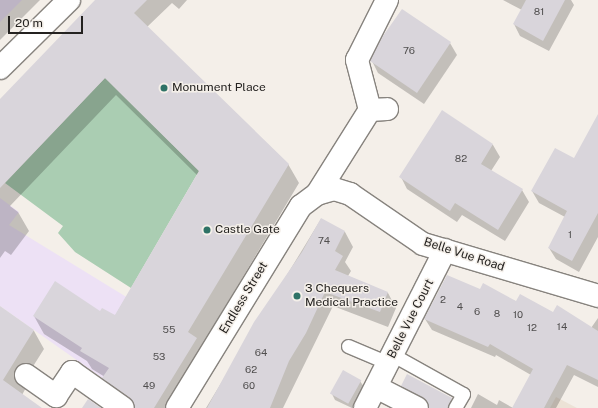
<!DOCTYPE html>
<style>
body{margin:0}
#map{position:relative;width:598px;height:408px;overflow:hidden;background:#f4efe9;font-family:"Public Sans",sans-serif}
div>[style]{position:absolute}
[style*='--x']{left:calc(var(--x)*1px);top:calc(var(--y)*1px);width:calc(var(--w)*1px);rotate:calc(var(--a)*1deg)}
.commercial>*{inset:0;background:#ede1f5}
.built>*{inset:0;background:#ece2d6}
.green>*{inset:0;background:#aacdb2}
.shadow>*{inset:0;background:#0003}
.building>*{inset:0;background:#d9d5db;transform-origin:0 0}
.roads{filter:drop-shadow(1px 0 #87837e) drop-shadow(-1px 0 #87837e) drop-shadow(0 1px #87837e) drop-shadow(0 -1px #87837e)}
.lane>*{height:13px;margin:-6.5px;padding:0 6.5px;transform-origin:6.5px;border-radius:6.5px;background:#fff}
.street>*{height:22px;margin:-11px;padding:0 11px;transform-origin:11px;border-radius:11px;background:#fff}
.secondary>*{height:22px;margin:-11px;padding:0 11px;transform-origin:11px;border-radius:11px;background:#fff}
.dots>*{width:11px;height:11px;translate:-50% -50%;box-sizing:border-box;border:2px solid #f4efe9;border-radius:50%}
span{translate:-50% -50%;white-space:nowrap;text-align:center;line-height:1.15;-webkit-text-stroke:3px #f4efe9;paint-order:stroke}
.number-label{font-size:10px;color:#514f4f}
.number-label span{-webkit-text-stroke-width:0}
.poi-label{font-size:12px;color:#242220}
.left{translate:0 -50%;text-align:left}
.street-label{font-size:12px;color:#242220}
.scale{position:absolute;left:8px;top:16px;width:75px;height:18px;box-sizing:border-box;border:2px solid #242220;border-top:0;padding-left:5px;font-size:12px;line-height:14px;white-space:nowrap;color:#242220;-webkit-text-stroke:3px #f4efe9;paint-order:stroke}
</style>
<div id="map">
<div class="commercial">
<div style="clip-path:polygon(0 0,22px 0,0 22px)"></div>
<div style="clip-path:polygon(0 198px,19px 212px,9px 225px,146px 309px,105px 380px,0 306px)"></div>
</div>
<div class="built">
<div style="clip-path:polygon(556px 397px,577px 408px,550px 408px)"></div>
</div>
<div class="green">
<div style="clip-path:polygon(105px 78px,199px 171px,131px 288px,75px 252px,58px 233px,63px 226px,5px 183px)"></div>
</div>
<div class="shadow">
<div style="clip-path:polygon(0 0,40px 0,0 40px)"></div>
<div style="clip-path:polygon(98px 0,187px 0,179px 9px,172px 3px,147px 27px,288px 164px,299px 183px,201px 347px,207px 357px,176px 408px,129px 408px,114px 396px,105px 377px,92px 369px,87px 361px,44px 334px,34px 316px,100px 312px,115px 316px,198px 176px,116px 95px,10px 206px,18px 212px,29px 231px,11px 255px,5px 251px,0 258px,0 101px)"></div>
<div style="clip-path:polygon(503px 0,571px 0,574px 5px,549px 51px,520px 36px,514px 24px,522px 10px)"></div>
<div style="clip-path:polygon(450px 43px,457px 55px,424px 104px,378px 73px,372px 61px)"></div>
<div style="clip-path:polygon(442px 112px,493px 145px,500px 157px,491px 171px,522px 190px,529px 202px,505px 241px,462px 215px,457px 222px,407px 189px,401px 177px)"></div>
<div style="clip-path:polygon(598px 121px,598px 237px,579px 272px,556px 259px,549px 248px,565px 217px,539px 203px,532px 191px,574px 160px)"></div>
<div style="clip-path:polygon(321px 219px,345px 232px,353px 247px,345px 262px,351px 271px,348px 276px,388px 293px,396px 308px,388px 327px,333px 306px,283px 408px,206px 408px)"></div>
<div style="clip-path:polygon(480px 290px,553px 313px,591px 328px,598px 318px,598px 387px,574px 375px,556px 408px,471px 408px,478px 394px,497px 405px,499px 400px,513px 408px,531px 375px,496px 355px,495px 357px,432px 330px,425px 319px)"></div>
<div style="clip-path:polygon(0 307px,34px 331px,44px 349px,25px 379px,28px 384px,22px 395px,40px 408px,0 408px)"></div>
<div style="clip-path:polygon(360px 381px,364px 387px,352px 408px,335px 400px,332px 394px)"></div>
<div style="clip-path:polygon(402px 386px,451px 399px,456px 408px,428px 408px,409px 397px)"></div>
</div>
<div class="building">
<div style="clip-path:polygon(95px 0,147px 0,134px 13px,289px 164px,188px 332px,197px 338px,154px 408px,135px 408px,130px 398px,102px 378px,109px 368px,80px 351px,82px 348px,33px 316px,55px 281px,100px 311px,102px 308px,115px 315px,199px 171px,105px 78px,0 188px,0 99px)"></div>
<div style="clip-path:polygon(526px 0,565px 0,543px 41px,513px 24px)"></div>
<div style="clip-path:polygon(402px 9px,451px 42px,417px 93px,370px 61px,383px 36px)"></div>
<div style="clip-path:polygon(442px 110px,493px 144px,481px 164px,523px 189px,498px 230px,455px 203px,450px 211px,399px 177px)"></div>
<div style="clip-path:polygon(598px 114px,598px 213px,572px 261px,548px 248px,567px 211px,531px 191px,555px 148px,574px 158px)"></div>
<div style="clip-path:polygon(321px 218px,345px 231px,335px 251px,343px 256px,335px 270px,388px 292px,380px 312px,325px 292px,306px 333px,289px 361px,270px 408px,207px 408px,254px 322px,302px 252px)"></div>
<div style="clip-path:polygon(447px 275px,480px 289px,483px 283px,516px 301px,520px 294px,553px 312px,557px 305px,598px 331px,598px 380px,567px 365px,544px 408px,512px 408px,533px 369px,490px 344px,488px 347px,424px 319px)"></div>
<div style="clip-path:polygon(0 306px,34px 330px,3px 380px,42px 408px,0 408px)"></div>
<div style="left:343px;top:370px;width:21px;height:27px;rotate:29deg"></div>
<div style="clip-path:polygon(407px 374px,452px 398px,447px 408px,429px 408px,423px 397px,401px 386px)"></div>
<div style="clip-path:polygon(88px 399px,101px 408px,82px 408px)"></div>
</div>
<div class="roads">
<div class="lane">
<div style="--x:348;--y:346;--w:43;--a:23"></div>
<div style="--x:393;--y:355;--w:80;--a:29.1"></div>
<div style="--x:463;--y:394;--w:16;--a:120"></div>
</div>
<div class="street">
<div style="--x:370;--y:110;--w:52;--a:-104.6"></div>
<div style="--x:357;--y:60;--w:67;--a:-63.4"></div>
<div style="--x:317;--y:194;--w:18;--a:-16"></div>
<div style="--x:334;--y:189;--w:17;--a:17"></div>
<div style="--x:350;--y:194;--w:88;--a:34.4"></div>
<div style="--x:423;--y:244;--w:183;--a:16.5"></div>
<div style="--x:26;--y:375;--w:37;--a:35"></div>
<div style="--x:56;--y:396;--w:29;--a:-56"></div>
<div style="--x:72;--y:372;--w:62;--a:35.2"></div>
<div style="--x:376;--y:387;--w:46;--a:27.1"></div>
<div style="--x:177;--y:408;--w:237;--a:-58.5"></div>
<div style="--x:301;--y:206;--w:20;--a:-37"></div>
<div style="--x:317;--y:194;--w:99;--a:-57.8"></div>
<div style="--x:370;--y:110;--w:17;--a:-3"></div>
<div style="--x:365;--y:408;--w:177;--a:-63.1"></div>
</div>
<div class="secondary">
<div style="--x:0;--y:68;--w:97;--a:-44.6"></div>
</div>
</div>
<div class="dots">
<div style="left:164px;top:88px;background:#2e7266"></div>
<div style="left:207px;top:230px;background:#2e7266"></div>
<div style="left:297px;top:296px;background:#2e7266"></div>
</div>
<div class="number-label">
<span style="left:539px;top:12px">81</span>
<span style="left:409px;top:51px">76</span>
<span style="left:461px;top:159px">82</span>
<span style="left:570px;top:235px">1</span>
<span style="left:324px;top:241px">74</span>
<span style="left:443px;top:300px">2</span>
<span style="left:460px;top:307px">4</span>
<span style="left:477px;top:312px">6</span>
<span style="left:497px;top:314px">8</span>
<span style="left:518px;top:315px">10</span>
<span style="left:562px;top:327px">14</span>
<span style="left:532px;top:328px">12</span>
<span style="left:169px;top:330px">55</span>
<span style="left:261px;top:353px">64</span>
<span style="left:159px;top:357px">53</span>
<span style="left:251px;top:370px">62</span>
<span style="left:149px;top:386px">49</span>
<span style="left:249px;top:386px">60</span>
</div>
<div class="poi-label">
<span class="left" style="left:172px;top:88px">Monument Place</span>
<span class="left" style="left:215px;top:230px">Castle Gate</span>
<span class="left" style="left:305px;top:296px">3 Chequers<br>Medical Practice</span>
</div>
<div class="street-label">
<span style="left:464px;top:255px;rotate:18deg">Belle Vue Road</span>
<span style="left:244px;top:298px;rotate:-59deg">Endless Street</span>
<span style="left:411px;top:319px;rotate:-63deg">Belle Vue Court</span>
</div>
<div class="scale">20 m</div>
</div>
